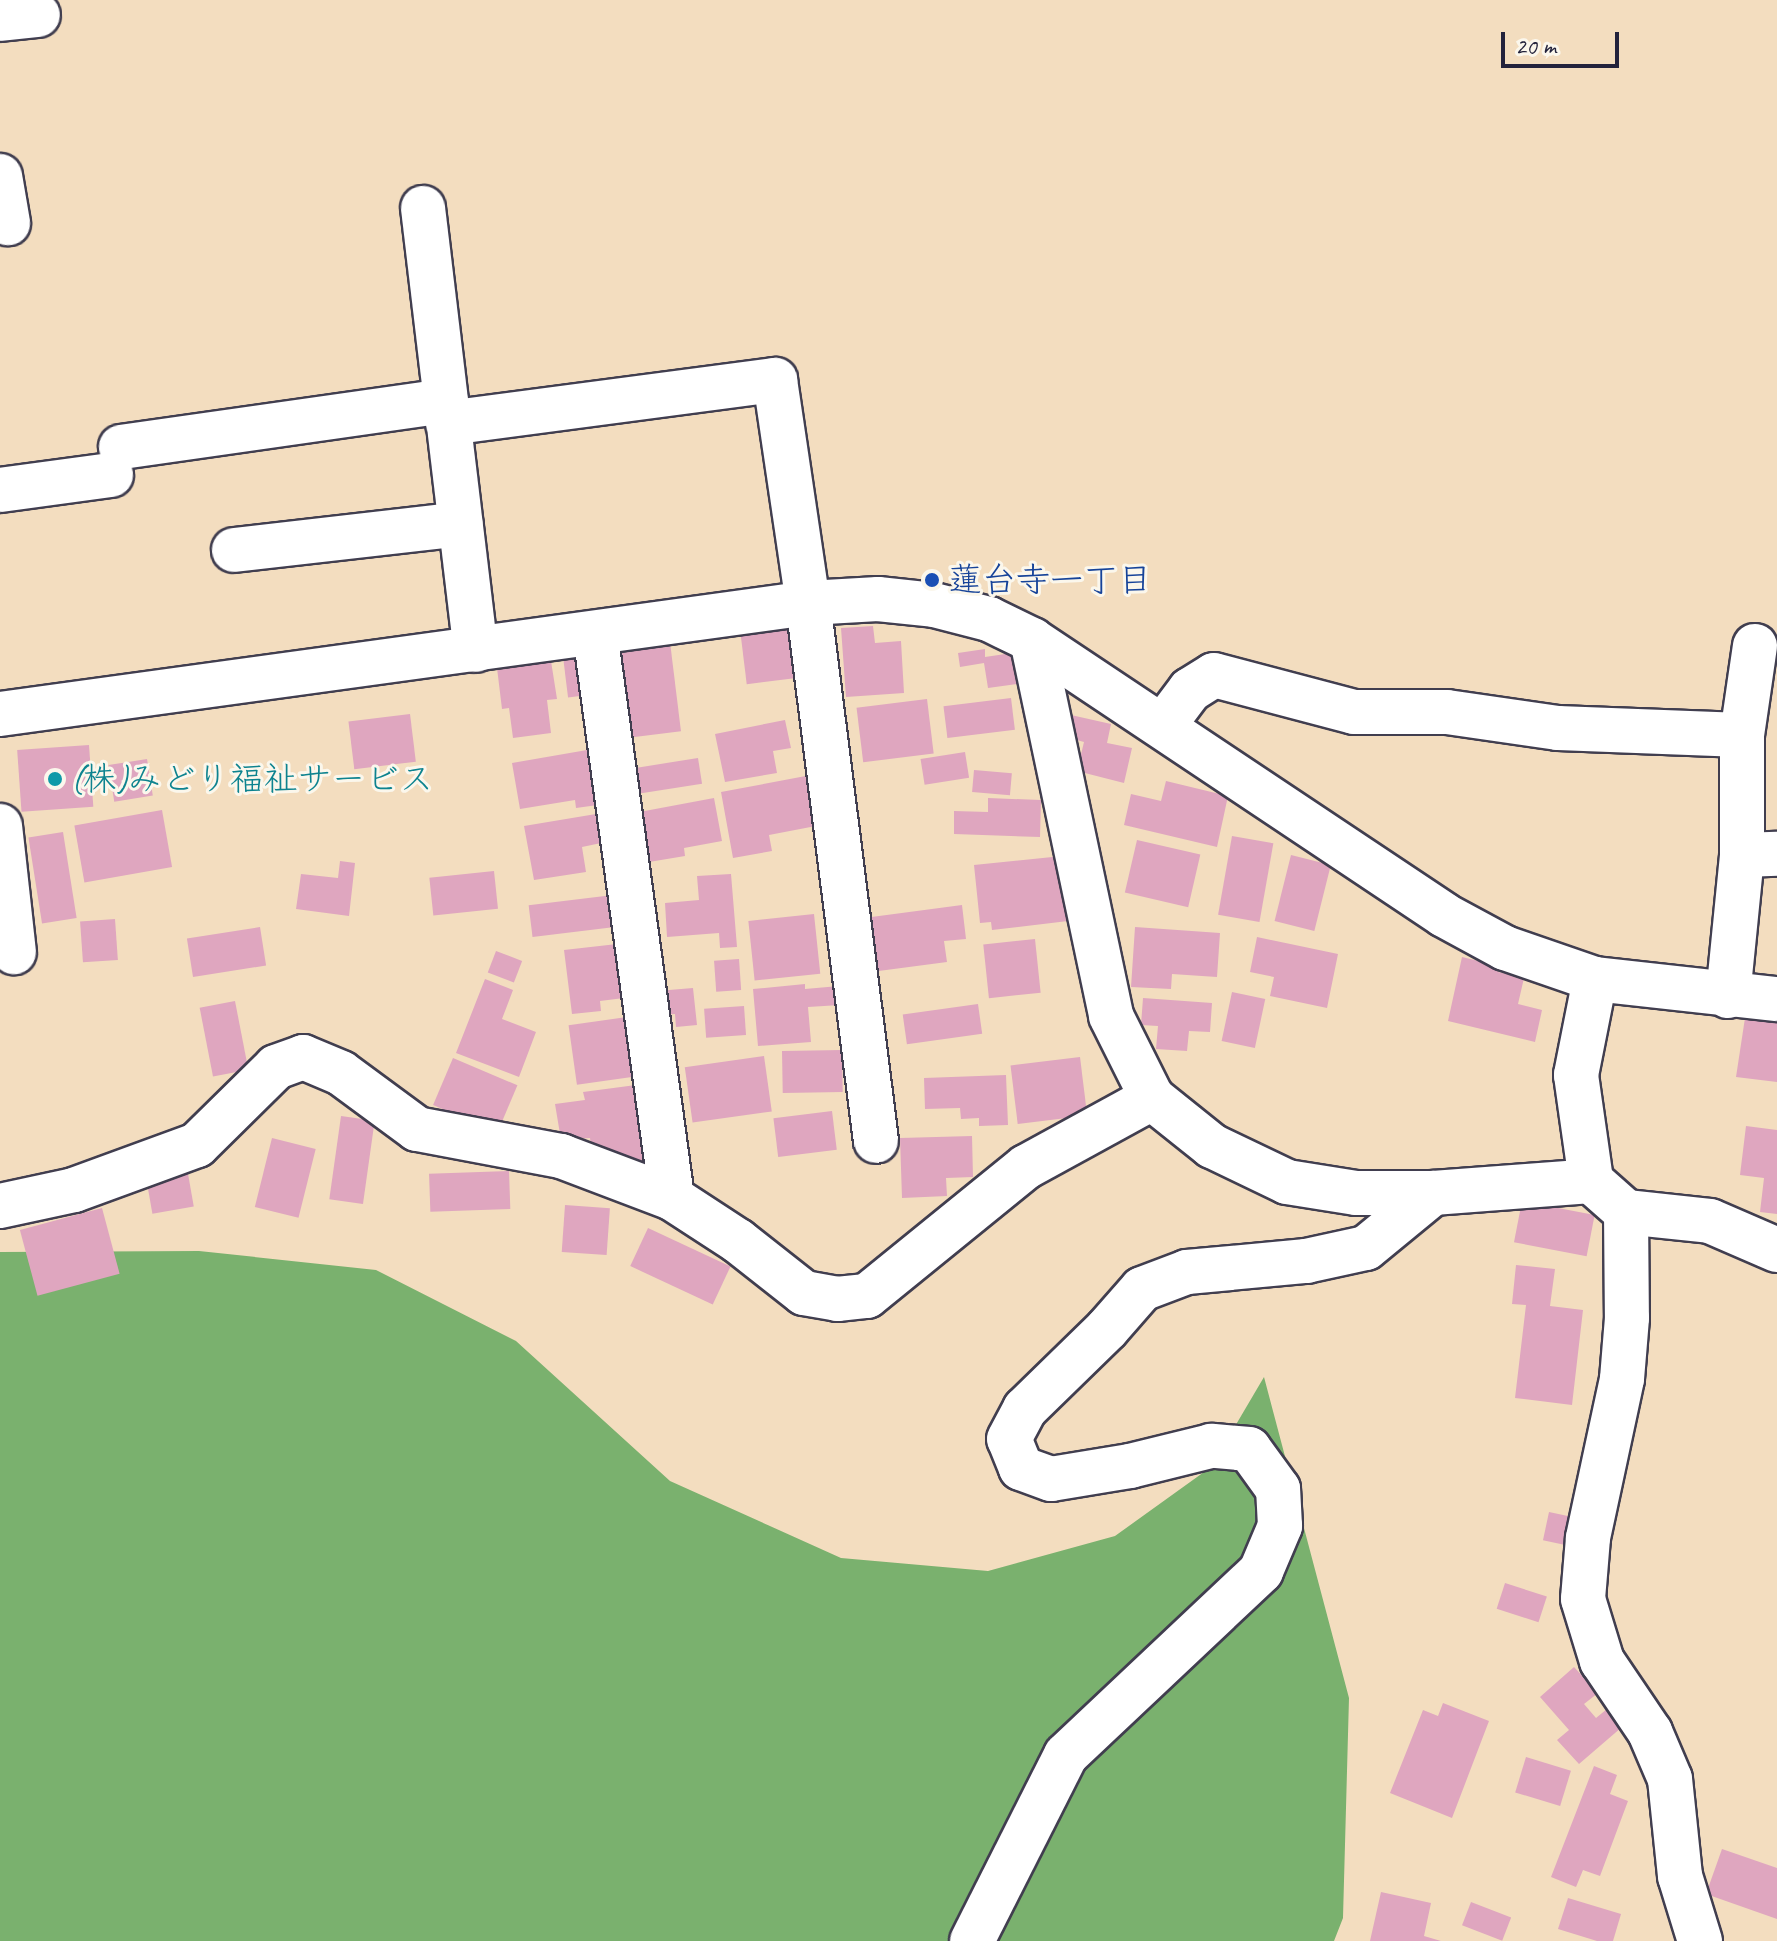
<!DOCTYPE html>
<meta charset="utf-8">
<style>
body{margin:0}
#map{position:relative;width:1777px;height:1941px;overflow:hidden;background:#f3ddbf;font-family:Caveat,"Klee One",sans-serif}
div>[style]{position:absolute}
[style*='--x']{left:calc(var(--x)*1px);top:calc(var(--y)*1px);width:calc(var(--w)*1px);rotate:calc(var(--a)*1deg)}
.forest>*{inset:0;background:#7ab16e}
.building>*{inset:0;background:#dfa6bf;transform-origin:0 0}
.roads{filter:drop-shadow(2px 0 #413e4f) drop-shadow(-2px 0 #413e4f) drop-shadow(0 2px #413e4f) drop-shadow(0 -2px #413e4f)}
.minor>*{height:44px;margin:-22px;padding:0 22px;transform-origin:22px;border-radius:22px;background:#fff}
.dots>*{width:22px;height:22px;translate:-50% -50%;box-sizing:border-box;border:4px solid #fbf7ec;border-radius:50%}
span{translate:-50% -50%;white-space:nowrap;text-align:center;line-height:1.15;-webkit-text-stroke:6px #fbf7ec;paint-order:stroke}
.transit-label{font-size:34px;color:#164399}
.left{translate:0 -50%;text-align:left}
.culture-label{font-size:34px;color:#0d838f}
.scale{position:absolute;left:1501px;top:32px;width:118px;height:36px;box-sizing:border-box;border:4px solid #22223b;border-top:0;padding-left:10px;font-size:24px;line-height:28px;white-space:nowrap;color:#22223b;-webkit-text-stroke:6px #fbf7ec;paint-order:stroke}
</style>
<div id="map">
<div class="forest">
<div style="clip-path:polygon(199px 1251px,376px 1270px,516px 1341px,670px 1481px,841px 1558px,988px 1571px,1115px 1536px,1211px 1467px,1264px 1377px,1349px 1698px,1343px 1918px,1334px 1941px,0 1941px,0 1252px)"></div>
</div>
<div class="building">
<div style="left:794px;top:626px;width:52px;height:54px;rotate:83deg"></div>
<div style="clip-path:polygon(873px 626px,875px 643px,901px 641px,904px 693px,846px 697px,841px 628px)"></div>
<div style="left:670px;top:642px;width:90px;height:61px;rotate:83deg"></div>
<div style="clip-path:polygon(985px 649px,985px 657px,1012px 653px,1017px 684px,988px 688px,984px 663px,960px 667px,958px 653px)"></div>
<div style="left:585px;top:655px;width:40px;height:22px;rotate:83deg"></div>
<div style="clip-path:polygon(551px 661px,557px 699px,547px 700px,551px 733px,513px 738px,509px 708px,502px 709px,497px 668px)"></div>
<div style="left:1011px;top:698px;width:32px;height:68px;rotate:83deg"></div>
<div style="left:927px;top:699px;width:55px;height:71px;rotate:83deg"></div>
<div style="left:410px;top:714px;width:48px;height:62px;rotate:83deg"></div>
<div style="clip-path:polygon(1071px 715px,1111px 724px,1107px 743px,1132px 748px,1124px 783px,1077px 771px,1084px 742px,1066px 737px)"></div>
<div style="clip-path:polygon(785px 720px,791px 748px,773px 751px,777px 773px,725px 782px,715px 734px)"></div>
<div style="left:89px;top:745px;width:62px;height:72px;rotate:86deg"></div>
<div style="clip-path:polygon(587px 750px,593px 787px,603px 785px,605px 804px,576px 808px,575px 800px,520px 809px,512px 763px)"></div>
<div style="left:965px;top:752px;width:26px;height:45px;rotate:81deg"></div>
<div style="left:698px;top:758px;width:26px;height:68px;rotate:81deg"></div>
<div style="left:147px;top:759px;width:37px;height:39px;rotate:81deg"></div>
<div style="left:974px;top:770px;width:38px;height:22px;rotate:5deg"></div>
<div style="clip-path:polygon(811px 775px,821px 825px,769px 835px,772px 851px,733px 858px,721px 792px)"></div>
<div style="clip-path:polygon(1166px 781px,1228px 796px,1217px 847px,1124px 825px,1131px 794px,1161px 801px)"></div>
<div style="clip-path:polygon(714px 798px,722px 841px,684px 848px,685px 856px,643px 863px,634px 813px)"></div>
<div style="clip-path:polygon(988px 798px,1041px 800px,1040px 837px,954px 834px,954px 811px,988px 812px)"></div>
<div style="left:162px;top:810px;width:58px;height:89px;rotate:80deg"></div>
<div style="clip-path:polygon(602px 813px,606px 842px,582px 847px,586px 872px,534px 880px,524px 826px)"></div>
<div style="left:63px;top:832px;width:87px;height:35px;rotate:81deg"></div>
<div style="left:1232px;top:836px;width:42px;height:80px;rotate:10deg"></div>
<div style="left:1137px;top:840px;width:65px;height:54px;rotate:13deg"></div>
<div style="left:1291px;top:855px;width:41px;height:68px;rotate:14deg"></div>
<div style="clip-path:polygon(1062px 856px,1068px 921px,992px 930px,991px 922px,980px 923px,974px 865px)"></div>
<div style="clip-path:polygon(340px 861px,355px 863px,349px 916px,296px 909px,301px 874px,338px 878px)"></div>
<div style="left:494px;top:871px;width:38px;height:65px;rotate:84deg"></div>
<div style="clip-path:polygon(731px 874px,737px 947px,720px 948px,719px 933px,667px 937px,665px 903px,699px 900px,697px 876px)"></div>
<div style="left:613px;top:895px;width:32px;height:85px;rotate:83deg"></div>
<div style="clip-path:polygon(962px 905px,966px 939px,944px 941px,947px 962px,871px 972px,864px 918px)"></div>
<div style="left:814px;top:914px;width:60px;height:66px;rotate:84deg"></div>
<div style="left:115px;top:919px;width:41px;height:35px;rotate:86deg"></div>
<div style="left:260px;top:927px;width:39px;height:74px;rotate:81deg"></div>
<div style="clip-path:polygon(1135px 927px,1220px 933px,1217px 977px,1172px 974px,1171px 989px,1131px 987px)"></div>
<div style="clip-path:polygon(1257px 937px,1338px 954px,1327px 1008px,1270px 996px,1274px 977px,1250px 972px)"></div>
<div style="left:1035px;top:939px;width:54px;height:52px;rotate:84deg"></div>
<div style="clip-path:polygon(626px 943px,632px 997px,600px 1001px,601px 1011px,572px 1014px,564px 950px)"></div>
<div style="left:496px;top:951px;width:28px;height:23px;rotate:21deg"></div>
<div style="clip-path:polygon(1462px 957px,1499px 966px,1498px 972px,1524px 978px,1518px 1004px,1542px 1010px,1535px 1042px,1448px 1021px)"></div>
<div style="left:739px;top:959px;width:31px;height:25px;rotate:86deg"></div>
<div style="clip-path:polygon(485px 979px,513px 990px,502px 1019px,536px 1032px,519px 1077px,456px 1053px)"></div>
<div style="clip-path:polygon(805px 984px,805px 989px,839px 986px,840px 1005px,808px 1007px,811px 1042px,758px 1046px,753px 989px)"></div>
<div style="clip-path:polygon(693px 988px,697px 1025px,676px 1027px,675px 1014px,659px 1015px,657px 991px)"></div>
<div style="left:1232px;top:992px;width:34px;height:50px;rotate:12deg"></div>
<div style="clip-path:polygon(1143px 998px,1212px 1003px,1210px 1032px,1189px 1031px,1187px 1051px,1156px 1049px,1158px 1026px,1141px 1025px)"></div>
<div style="left:235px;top:1001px;width:70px;height:36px;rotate:79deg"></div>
<div style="left:978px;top:1004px;width:30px;height:76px;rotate:82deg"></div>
<div style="left:744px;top:1006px;width:29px;height:40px;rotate:86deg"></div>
<div style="left:627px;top:1017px;width:60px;height:59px;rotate:82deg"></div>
<div style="clip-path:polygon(1745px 1018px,1777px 1022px,1777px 1082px,1736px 1077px)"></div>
<div style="left:842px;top:1050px;width:42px;height:60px;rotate:89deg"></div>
<div style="left:764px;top:1056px;width:56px;height:80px;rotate:82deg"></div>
<div style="left:1080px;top:1057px;width:59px;height:70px;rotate:83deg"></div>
<div style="left:453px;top:1058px;width:70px;height:51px;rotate:23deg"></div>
<div style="clip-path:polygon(1006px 1075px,1008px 1125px,979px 1126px,979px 1118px,961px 1119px,960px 1108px,925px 1109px,924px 1078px)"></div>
<div style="clip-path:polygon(636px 1085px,651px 1171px,592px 1153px,590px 1138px,561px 1140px,555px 1104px,585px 1100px,583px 1092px)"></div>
<div style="left:832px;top:1111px;width:39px;height:59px;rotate:83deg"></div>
<div style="left:341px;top:1116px;width:34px;height:84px;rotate:8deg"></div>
<div style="clip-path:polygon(1746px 1126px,1777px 1130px,1777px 1214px,1760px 1212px,1764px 1178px,1740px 1175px)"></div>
<div style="clip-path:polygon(972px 1136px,973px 1177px,946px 1178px,947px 1196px,902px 1198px,900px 1138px)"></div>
<div style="left:272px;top:1138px;width:45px;height:71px;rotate:14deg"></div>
<div style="left:187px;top:1168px;width:39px;height:42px;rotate:80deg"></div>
<div style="left:509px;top:1171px;width:38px;height:80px;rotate:88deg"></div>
<div style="left:1522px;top:1201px;width:74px;height:42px;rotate:11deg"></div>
<div style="left:565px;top:1205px;width:45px;height:47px;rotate:4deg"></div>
<div style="left:102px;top:1208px;width:68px;height:85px;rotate:75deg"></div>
<div style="left:648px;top:1228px;width:91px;height:42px;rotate:25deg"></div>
<div style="clip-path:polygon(1516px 1265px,1555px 1269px,1550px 1306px,1583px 1310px,1572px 1405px,1515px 1398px,1526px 1305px,1512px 1304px)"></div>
<div style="left:1549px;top:1512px;width:30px;height:29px;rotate:12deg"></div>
<div style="left:1505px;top:1583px;width:44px;height:27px;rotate:18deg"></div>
<div style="clip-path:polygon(1574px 1667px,1598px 1693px,1584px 1704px,1596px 1718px,1607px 1709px,1622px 1727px,1579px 1764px,1557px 1740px,1569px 1730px,1540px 1697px)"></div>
<div style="clip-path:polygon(1443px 1703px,1489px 1721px,1452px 1818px,1390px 1793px,1423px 1710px,1438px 1716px)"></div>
<div style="left:1526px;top:1757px;width:47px;height:37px;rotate:17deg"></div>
<div style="clip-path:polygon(1594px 1766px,1617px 1775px,1610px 1794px,1628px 1801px,1600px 1876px,1583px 1870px,1576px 1887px,1551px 1877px)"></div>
<div style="clip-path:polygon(1722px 1849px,1777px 1868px,1777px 1919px,1706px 1894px)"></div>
<div style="clip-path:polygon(1381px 1892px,1431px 1903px,1424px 1936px,1441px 1941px,1370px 1941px)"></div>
<div style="clip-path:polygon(1568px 1898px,1621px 1914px,1613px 1941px,1597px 1941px,1558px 1929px)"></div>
<div style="left:1471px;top:1902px;width:43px;height:25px;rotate:21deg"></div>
</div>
<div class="roads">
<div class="minor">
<div style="--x:0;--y:19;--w:38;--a:-6"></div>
<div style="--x:0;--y:176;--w:48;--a:80.3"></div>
<div style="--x:423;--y:208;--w:445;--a:83.2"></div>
<div style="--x:448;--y:423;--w:330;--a:-7.5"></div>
<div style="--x:775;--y:380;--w:225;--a:81.6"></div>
<div style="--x:808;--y:603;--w:542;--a:82.8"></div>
<div style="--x:121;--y:447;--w:328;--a:-8.1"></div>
<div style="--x:0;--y:490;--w:112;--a:-7.7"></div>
<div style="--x:234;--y:550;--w:228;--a:-6.5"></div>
<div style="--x:595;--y:633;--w:570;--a:82.24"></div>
<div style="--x:1032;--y:640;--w:384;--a:78.1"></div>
<div style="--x:1111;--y:1016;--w:92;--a:63.4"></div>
<div style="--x:1152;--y:1098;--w:77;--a:38.7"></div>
<div style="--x:1212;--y:1146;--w:83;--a:25.6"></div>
<div style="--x:1287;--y:1182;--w:70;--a:9.1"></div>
<div style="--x:1356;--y:1193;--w:77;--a:0"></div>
<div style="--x:1433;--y:1193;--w:158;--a:-4.3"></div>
<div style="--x:0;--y:714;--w:816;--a:-7.82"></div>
<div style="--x:808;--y:603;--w:70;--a:-3.3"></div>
<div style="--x:878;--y:599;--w:56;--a:6.1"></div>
<div style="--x:934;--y:605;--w:57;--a:14.3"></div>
<div style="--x:989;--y:619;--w:48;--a:26"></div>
<div style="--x:1032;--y:640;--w:495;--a:33.7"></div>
<div style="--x:1444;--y:915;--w:69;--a:28.4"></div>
<div style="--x:1505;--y:948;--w:95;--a:19"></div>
<div style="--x:1595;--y:979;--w:183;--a:6.3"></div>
<div style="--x:1163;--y:726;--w:45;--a:-53.1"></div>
<div style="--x:1190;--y:690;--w:28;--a:-32"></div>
<div style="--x:1214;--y:675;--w:145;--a:14.8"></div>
<div style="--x:1354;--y:712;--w:93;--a:0"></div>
<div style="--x:1447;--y:712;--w:112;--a:8.2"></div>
<div style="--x:1558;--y:728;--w:184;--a:2.2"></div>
<div style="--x:0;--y:826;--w:127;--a:83.7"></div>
<div style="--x:1742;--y:855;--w:120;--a:-90"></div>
<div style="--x:1742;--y:735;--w:90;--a:-81.7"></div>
<div style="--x:1595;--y:979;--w:98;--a:101.2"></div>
<div style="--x:1576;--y:1075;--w:107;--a:81.9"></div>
<div style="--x:1591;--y:1181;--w:47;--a:41.5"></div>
<div style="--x:1626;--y:1212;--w:106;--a:89.5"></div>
<div style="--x:1627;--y:1318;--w:61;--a:94.7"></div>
<div style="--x:1622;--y:1379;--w:163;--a:102.1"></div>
<div style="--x:1588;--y:1538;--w:61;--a:94.7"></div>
<div style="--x:1583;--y:1599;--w:65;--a:73"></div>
<div style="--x:1602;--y:1661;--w:86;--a:55.9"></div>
<div style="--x:1650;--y:1732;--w:51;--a:66.9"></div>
<div style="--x:1670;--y:1779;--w:98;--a:84.1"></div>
<div style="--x:1680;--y:1876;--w:68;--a:72.9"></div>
<div style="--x:1728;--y:996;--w:142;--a:-84.3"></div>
<div style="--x:1742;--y:855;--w:35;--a:-2"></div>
<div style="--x:0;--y:1206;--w:76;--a:-12.2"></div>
<div style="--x:74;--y:1190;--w:131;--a:-20.1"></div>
<div style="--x:197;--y:1145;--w:111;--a:-44.6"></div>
<div style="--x:276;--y:1067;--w:29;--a:-20"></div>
<div style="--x:303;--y:1057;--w:41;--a:22.8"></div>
<div style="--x:341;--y:1073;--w:94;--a:36.4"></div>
<div style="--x:417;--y:1129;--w:147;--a:10.6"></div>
<div style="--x:561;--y:1156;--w:119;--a:20.7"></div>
<div style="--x:672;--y:1198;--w:79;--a:33.1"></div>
<div style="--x:738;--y:1241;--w:84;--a:38.2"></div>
<div style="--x:804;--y:1293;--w:34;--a:10"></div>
<div style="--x:837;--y:1299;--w:30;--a:-6"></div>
<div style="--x:867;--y:1296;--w:205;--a:-39.1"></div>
<div style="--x:1026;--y:1167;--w:144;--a:-28.7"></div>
<div style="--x:1626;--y:1212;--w:84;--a:6.1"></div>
<div style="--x:1710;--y:1221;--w:73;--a:23.4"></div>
<div style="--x:972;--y:1941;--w:208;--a:-63.2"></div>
<div style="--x:1066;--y:1755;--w:268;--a:-43.3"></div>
<div style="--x:1261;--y:1571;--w:49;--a:-67.1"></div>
<div style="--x:1280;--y:1526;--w:37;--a:-93"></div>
<div style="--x:1278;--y:1489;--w:49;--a:-125.9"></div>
<div style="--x:1249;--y:1449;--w:38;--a:-175"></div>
<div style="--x:1211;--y:1446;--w:83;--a:166.1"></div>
<div style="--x:1130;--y:1466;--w:80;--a:170.7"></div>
<div style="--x:1051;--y:1479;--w:32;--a:-160"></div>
<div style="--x:1021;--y:1468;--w:31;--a:-112"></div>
<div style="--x:1009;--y:1439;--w:34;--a:-62"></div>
<div style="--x:1025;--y:1409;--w:115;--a:-44.3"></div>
<div style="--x:1107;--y:1329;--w:53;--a:-48.8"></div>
<div style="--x:1142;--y:1289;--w:48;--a:-20.7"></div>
<div style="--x:1187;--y:1272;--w:120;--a:-5.3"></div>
<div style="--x:1306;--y:1261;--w:61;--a:-12.2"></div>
<div style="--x:1366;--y:1248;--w:87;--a:-39.4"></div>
</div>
</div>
<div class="dots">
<div style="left:932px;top:580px;background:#1a4fb4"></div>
<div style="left:55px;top:779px;background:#0f9aa8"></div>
</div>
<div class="transit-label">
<span class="left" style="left:948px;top:580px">蓮台寺一丁目</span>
</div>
<div class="culture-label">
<span class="left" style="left:71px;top:779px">(株)みどり福祉サービス</span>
</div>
<div class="scale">20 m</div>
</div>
